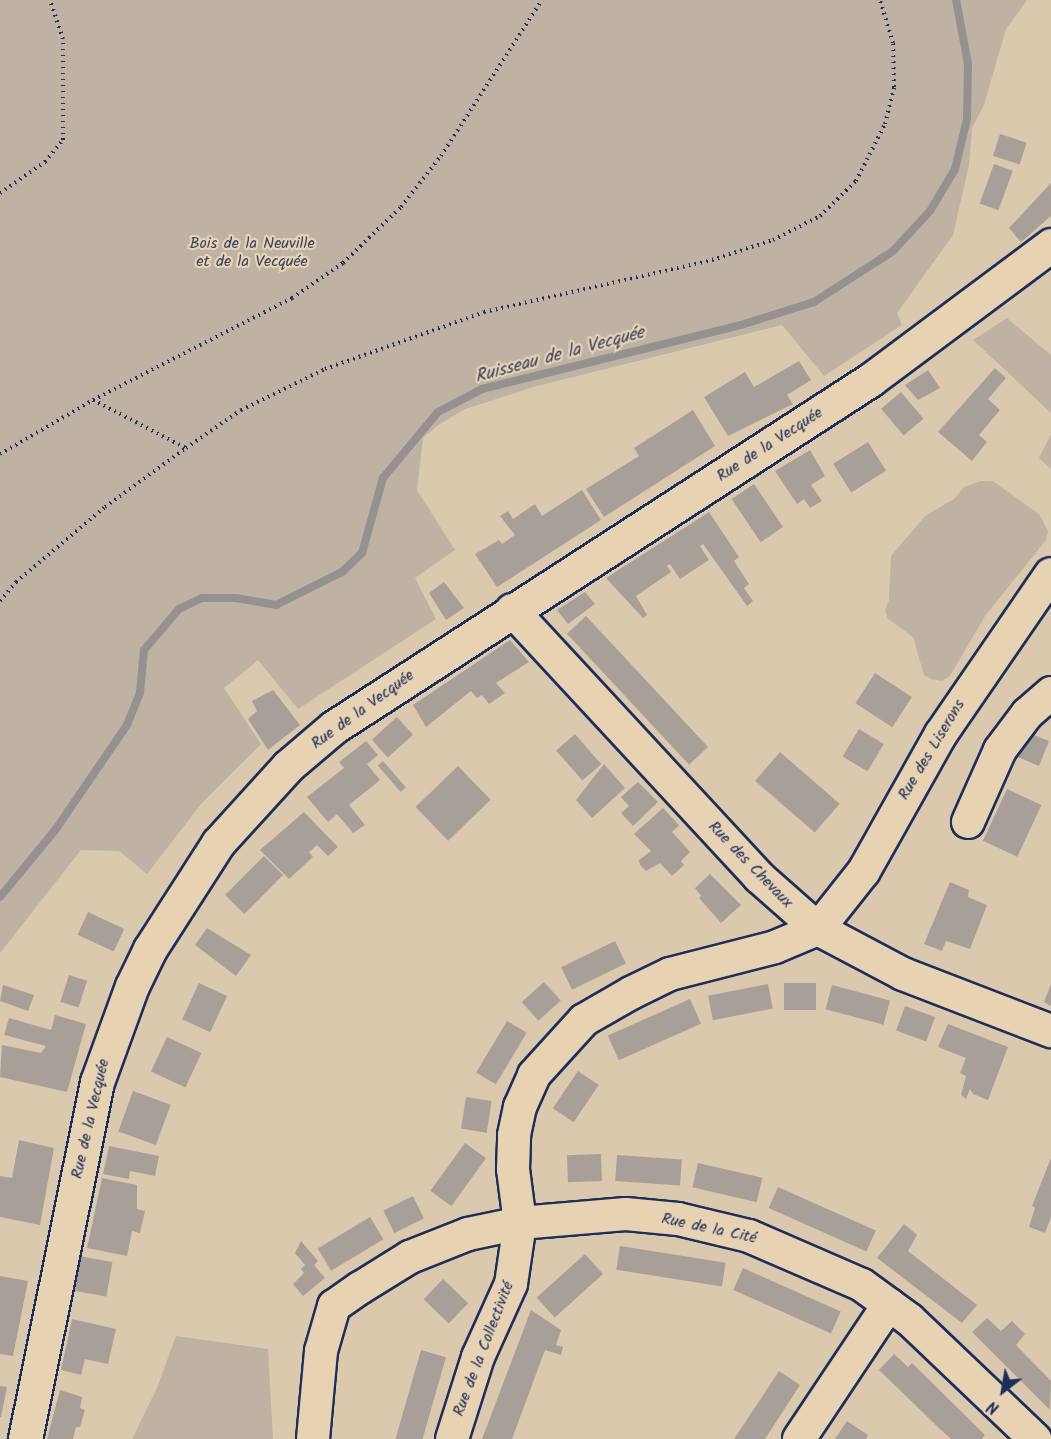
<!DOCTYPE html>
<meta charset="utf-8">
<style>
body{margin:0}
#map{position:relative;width:1051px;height:1439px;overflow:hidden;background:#dbc9ad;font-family:Kalam,sans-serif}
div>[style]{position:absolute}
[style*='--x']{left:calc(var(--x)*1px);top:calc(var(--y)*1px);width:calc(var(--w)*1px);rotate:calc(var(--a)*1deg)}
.green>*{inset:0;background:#bfb2a2}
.stream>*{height:8px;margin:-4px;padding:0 4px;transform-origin:4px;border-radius:4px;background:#949190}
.building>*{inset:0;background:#a8a098;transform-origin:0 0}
.path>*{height:4px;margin-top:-2px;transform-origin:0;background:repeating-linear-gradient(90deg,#1b2f5e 0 1.5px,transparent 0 6px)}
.roads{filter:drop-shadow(2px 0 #1b2f5e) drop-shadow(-2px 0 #1b2f5e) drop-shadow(0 2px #1b2f5e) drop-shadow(0 -2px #1b2f5e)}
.minor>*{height:32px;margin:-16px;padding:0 16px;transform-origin:16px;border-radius:16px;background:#e7d3b2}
.major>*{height:33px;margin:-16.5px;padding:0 16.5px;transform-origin:16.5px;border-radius:16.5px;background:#e7d3b2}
span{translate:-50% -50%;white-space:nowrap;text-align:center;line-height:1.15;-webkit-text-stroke:4.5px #e7d3b2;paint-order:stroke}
.park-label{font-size:16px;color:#344368}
.street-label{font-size:16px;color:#1b2f5e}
.water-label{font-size:18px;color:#334368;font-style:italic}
.north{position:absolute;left:973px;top:1361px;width:60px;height:60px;-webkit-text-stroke:4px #e7d3b2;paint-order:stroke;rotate:211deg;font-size:16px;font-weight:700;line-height:24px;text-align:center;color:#1b2f5e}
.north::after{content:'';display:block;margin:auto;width:21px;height:27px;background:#1b2f5e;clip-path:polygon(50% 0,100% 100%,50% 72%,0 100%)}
</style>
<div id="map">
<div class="green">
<div style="clip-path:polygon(0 0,1027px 0,1006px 29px,984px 105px,972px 128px,969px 165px,953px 235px,897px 313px,902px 325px,824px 376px,782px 325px,537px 386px,465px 409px,437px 426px,423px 438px,417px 490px,455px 550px,415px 578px,436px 619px,298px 709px,258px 660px,224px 688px,261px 744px,201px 804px,147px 874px,119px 851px,81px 850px,0 953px)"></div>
<div style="clip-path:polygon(1007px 318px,1051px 355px,1051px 413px,973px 340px)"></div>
<div style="clip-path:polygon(1051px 434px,1051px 469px,1039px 458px)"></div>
<div style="clip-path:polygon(981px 481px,993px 481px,1039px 514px,1048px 531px,1046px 540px,985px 616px,950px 676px,942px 681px,931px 679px,924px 675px,913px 637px,888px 619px,885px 610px,889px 600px,891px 556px,925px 516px,954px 499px,964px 487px)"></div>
<div style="clip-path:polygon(176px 1336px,268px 1349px,273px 1439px,132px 1439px,157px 1388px)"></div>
</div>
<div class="stream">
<div style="--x:0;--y:897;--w:88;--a:-50.5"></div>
<div style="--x:56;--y:829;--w:126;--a:-55.7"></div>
<div style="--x:127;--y:725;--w:35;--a:-68"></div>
<div style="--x:140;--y:692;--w:42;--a:-84.6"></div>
<div style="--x:144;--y:650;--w:54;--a:-49.5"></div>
<div style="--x:179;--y:609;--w:25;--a:-26"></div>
<div style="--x:202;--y:598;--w:34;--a:0"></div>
<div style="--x:236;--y:598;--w:41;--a:9.9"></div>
<div style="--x:276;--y:605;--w:74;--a:-26.6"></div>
<div style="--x:342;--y:572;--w:28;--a:-44"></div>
<div style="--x:362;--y:553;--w:78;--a:-74.4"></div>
<div style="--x:383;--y:478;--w:86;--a:-50.2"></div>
<div style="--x:438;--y:412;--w:50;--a:-27.6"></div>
<div style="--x:482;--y:389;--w:267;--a:-13.9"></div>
<div style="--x:741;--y:325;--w:77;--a:-17.5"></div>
<div style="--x:814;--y:302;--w:94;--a:-32.8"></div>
<div style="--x:893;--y:251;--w:54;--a:-47.2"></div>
<div style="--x:930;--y:211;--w:49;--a:-59.2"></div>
<div style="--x:955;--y:169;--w:51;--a:-76.5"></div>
<div style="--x:967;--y:119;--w:55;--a:-89"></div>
<div style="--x:968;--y:64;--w:65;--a:-100.6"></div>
</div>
<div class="building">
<div style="left:1000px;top:134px;width:28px;height:23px;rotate:18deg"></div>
<div style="left:994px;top:164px;width:20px;height:42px;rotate:20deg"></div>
<div style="clip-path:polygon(1051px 183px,1051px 216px,1021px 242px,1009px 228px)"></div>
<div style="clip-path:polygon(799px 361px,811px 380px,787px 395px,793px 404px,728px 436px,704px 397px,745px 372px,754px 387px)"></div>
<div style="clip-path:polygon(995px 368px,1006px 378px,988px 399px,1000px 410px,979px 435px,987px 442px,972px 461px,938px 432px)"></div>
<div style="clip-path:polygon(928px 370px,940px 388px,918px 400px,905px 385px)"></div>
<div style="left:901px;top:392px;width:35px;height:26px;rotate:50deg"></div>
<div style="clip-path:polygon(693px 410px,715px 446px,604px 517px,586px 489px,639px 456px,634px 448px)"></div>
<div style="left:868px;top:442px;width:34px;height:41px;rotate:58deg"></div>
<div style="clip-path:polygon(810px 450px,825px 476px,811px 485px,822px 501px,810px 508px,804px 499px,797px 504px,775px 471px)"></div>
<div style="left:754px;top:484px;width:52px;height:27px;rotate:56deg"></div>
<div style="clip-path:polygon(582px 490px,601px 520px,497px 587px,475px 554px,499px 540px,502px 544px,515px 535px,500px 516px,508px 511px,513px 519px,535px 504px,542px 516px)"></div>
<div style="clip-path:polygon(709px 512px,739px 557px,734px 561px,749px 584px,744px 588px,753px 601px,747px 606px,703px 544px,700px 546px,709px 560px,680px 579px,670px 564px,667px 566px,671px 572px,636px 596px,647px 615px,643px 618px,606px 578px)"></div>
<div style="clip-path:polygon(444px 582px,464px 608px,446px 620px,429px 593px)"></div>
<div style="clip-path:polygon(585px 592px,595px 604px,568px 624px,557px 610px)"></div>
<div style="left:586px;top:616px;width:179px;height:26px;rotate:47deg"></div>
<div style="clip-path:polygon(510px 640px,529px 662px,496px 683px,505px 693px,489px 704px,482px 695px,477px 698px,471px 691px,426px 727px,413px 705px)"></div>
<div style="left:875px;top:673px;width:44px;height:36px;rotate:33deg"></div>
<div style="clip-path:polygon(273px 690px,300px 725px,268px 750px,248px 719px,257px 711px,252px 701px)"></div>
<div style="left:397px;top:717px;width:24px;height:34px;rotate:48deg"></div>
<div style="left:859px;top:729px;width:29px;height:32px;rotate:31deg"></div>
<div style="clip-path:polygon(1026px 732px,1049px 741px,1039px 766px,1013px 755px)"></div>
<div style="left:575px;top:734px;width:40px;height:25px;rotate:49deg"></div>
<div style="clip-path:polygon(366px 741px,378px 755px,367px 764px,380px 780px,349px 805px,365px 825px,353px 833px,337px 814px,328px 822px,307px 797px,344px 768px,339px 762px)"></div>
<div style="left:780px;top:752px;width:79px;height:38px;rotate:41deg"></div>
<div style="left:383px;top:761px;width:35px;height:7px;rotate:49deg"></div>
<div style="clip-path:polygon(604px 764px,625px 788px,592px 818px,576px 800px)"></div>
<div style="left:458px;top:766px;width:47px;height:59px;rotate:46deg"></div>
<div style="clip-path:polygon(638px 782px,658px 802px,633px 826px,621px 813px,629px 806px,621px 797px)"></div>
<div style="left:1007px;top:789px;width:38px;height:57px;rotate:25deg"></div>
<div style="clip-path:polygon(663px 808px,679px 825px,672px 832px,690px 852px,681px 861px,684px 865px,672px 876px,660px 863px,646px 871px,640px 865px,639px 860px,651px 851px,634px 834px)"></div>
<div style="clip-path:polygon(304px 812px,338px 847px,328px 856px,317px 845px,309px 852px,313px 857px,289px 879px,260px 850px)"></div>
<div style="left:264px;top:856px;width:27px;height:55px;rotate:45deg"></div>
<div style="clip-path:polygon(710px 874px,741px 905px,721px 923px,699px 898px,701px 896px,695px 888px)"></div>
<div style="clip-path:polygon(950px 882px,969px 890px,968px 897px,987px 905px,970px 949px,946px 941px,942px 951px,924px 944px)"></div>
<div style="left:88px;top:912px;width:40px;height:25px;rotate:25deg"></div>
<div style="clip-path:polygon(207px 928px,251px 955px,236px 976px,195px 945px)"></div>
<div style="left:615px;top:941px;width:25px;height:60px;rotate:64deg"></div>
<div style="left:69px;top:975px;width:19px;height:28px;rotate:18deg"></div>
<div style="left:544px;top:982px;width:25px;height:30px;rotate:48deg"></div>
<div style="left:199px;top:983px;width:31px;height:40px;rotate:25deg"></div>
<div style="left:784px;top:983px;width:32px;height:27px"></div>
<div style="left:768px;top:984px;width:25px;height:61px;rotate:79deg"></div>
<div style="clip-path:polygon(1051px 984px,1051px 1006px,1044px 1002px)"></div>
<div style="clip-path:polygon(3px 985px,34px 995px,28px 1011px,0 1001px)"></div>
<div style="left:832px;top:985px;width:60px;height:25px;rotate:15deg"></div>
<div style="left:690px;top:999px;width:27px;height:90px;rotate:66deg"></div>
<div style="left:905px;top:1006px;width:32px;height:26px;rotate:20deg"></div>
<div style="clip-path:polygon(55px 1015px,86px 1024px,67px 1092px,0 1077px,2px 1045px,41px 1053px,46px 1046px,4px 1035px,9px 1018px,51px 1030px)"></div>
<div style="left:507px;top:1021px;width:23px;height:60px;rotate:31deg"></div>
<div style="clip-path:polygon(948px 1024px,1008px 1047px,988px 1100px,973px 1094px,970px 1089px,966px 1099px,961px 1095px,966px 1076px,960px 1073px,966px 1058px,938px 1047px)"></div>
<div style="left:167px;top:1037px;width:38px;height:38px;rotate:25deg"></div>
<div style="left:578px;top:1071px;width:25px;height:45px;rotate:34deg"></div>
<div style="left:133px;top:1091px;width:40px;height:43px;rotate:20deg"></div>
<div style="left:466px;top:1097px;width:26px;height:32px;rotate:9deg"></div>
<div style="clip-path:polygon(19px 1140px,54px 1148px,40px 1225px,0 1217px,0 1176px,12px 1178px)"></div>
<div style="left:465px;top:1143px;width:26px;height:59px;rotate:36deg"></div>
<div style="clip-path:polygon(109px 1146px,159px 1156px,155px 1176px,130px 1171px,129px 1179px,103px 1174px)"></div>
<div style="left:601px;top:1154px;width:27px;height:34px;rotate:88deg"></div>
<div style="left:617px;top:1155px;width:65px;height:26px;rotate:4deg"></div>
<div style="clip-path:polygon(1051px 1158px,1051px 1217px,1045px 1233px,1029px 1227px,1035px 1208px,1032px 1206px)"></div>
<div style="left:698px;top:1163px;width:66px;height:25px;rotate:13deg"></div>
<div style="clip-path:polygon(102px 1178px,137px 1185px,137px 1209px,145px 1211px,140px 1233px,132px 1231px,127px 1256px,87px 1248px)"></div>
<div style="left:778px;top:1187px;width:107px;height:23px;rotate:24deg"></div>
<div style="left:413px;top:1196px;width:25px;height:33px;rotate:64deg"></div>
<div style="left:370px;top:1217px;width:26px;height:61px;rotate:59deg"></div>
<div style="clip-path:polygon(904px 1224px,917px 1235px,908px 1251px,977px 1305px,962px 1323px,877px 1258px)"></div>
<div style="clip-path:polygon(301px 1241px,318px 1261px,314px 1265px,325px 1278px,303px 1296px,293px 1284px,304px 1273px,301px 1269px,305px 1265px,295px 1253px)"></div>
<div style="left:620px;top:1246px;width:107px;height:24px;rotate:9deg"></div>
<div style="left:585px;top:1254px;width:27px;height:65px;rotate:48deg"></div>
<div style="left:78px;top:1256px;width:35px;height:35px;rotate:10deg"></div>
<div style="left:743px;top:1268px;width:107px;height:24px;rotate:24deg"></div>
<div style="clip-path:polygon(0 1276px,28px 1281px,13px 1356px,0 1354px)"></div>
<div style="left:443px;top:1279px;width:35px;height:28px;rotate:44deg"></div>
<div style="clip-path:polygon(531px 1310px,561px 1330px,556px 1345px,563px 1347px,561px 1355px,545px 1350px,512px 1439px,482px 1439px)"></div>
<div style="clip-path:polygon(987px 1318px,1001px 1331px,1012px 1321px,1025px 1334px,1016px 1345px,1051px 1381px,1050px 1410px,972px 1332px)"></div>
<div style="clip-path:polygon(72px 1319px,116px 1329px,108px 1364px,85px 1359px,81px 1375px,61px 1370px)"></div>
<div style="left:421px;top:1350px;width:26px;height:93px;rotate:16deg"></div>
<div style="clip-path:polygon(894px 1354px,908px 1367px,912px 1363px,985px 1435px,982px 1439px,951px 1439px,941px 1430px,879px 1370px)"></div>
<div style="clip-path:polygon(779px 1371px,800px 1385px,765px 1439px,734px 1439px)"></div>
<div style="clip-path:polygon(0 1386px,7px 1387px,1px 1417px,0 1417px)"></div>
<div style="clip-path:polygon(60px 1390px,82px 1397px,80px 1408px,85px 1410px,80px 1427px,76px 1427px,73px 1439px,47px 1439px)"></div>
<div style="clip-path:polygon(847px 1421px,868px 1435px,866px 1439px,835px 1439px)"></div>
</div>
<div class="path">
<div style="--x:0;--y:193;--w:55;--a:-34.6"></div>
<div style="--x:45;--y:162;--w:28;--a:-51"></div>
<div style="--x:63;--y:140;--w:101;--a:-90"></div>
<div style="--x:63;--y:39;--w:41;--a:-108.4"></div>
<div style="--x:93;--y:400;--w:105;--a:27.3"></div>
<div style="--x:0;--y:454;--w:108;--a:-30.1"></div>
<div style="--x:93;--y:400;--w:224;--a:-27.1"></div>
<div style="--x:292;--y:298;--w:62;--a:-34.5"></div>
<div style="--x:343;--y:263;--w:81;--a:-44"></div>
<div style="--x:401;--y:207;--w:65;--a:-51.9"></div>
<div style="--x:441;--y:156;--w:186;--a:-57.1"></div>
<div style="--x:0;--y:601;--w:25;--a:-50"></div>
<div style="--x:16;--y:582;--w:116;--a:-40.1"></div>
<div style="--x:105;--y:507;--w:100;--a:-36.1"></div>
<div style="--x:186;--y:448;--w:67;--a:-34.6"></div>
<div style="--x:241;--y:410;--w:93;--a:-26"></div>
<div style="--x:325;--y:369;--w:169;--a:-19.7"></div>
<div style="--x:484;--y:312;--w:234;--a:-12.8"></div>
<div style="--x:712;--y:260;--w:64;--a:-18.2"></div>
<div style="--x:773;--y:240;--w:53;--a:-27.1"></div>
<div style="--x:820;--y:216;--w:50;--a:-44.2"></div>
<div style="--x:856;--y:181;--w:64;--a:-63"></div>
<div style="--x:885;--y:124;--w:38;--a:-76"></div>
<div style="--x:894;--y:87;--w:44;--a:-91.3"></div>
<div style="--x:893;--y:43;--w:45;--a:-106.8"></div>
</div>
<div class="roads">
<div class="minor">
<div style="--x:512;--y:610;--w:364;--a:47.2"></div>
<div style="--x:759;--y:877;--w:79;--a:41.4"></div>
<div style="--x:818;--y:929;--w:96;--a:27.9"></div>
<div style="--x:903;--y:974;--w:159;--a:21.1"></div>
<div style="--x:968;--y:822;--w:79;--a:-66"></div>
<div style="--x:1000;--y:750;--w:45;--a:-53.1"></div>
<div style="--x:1027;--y:714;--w:32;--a:-41"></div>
<div style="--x:313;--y:1439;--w:88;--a:-84.8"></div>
<div style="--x:321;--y:1351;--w:47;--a:-73.9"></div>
<div style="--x:334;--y:1306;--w:32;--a:-35"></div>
<div style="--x:360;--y:1288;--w:59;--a:-31.8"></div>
<div style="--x:410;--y:1257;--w:62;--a:-21.6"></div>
<div style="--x:468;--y:1234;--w:53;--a:-11.9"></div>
<div style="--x:520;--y:1223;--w:106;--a:-4.9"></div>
<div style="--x:626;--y:1214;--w:52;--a:5.5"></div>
<div style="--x:678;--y:1219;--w:73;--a:13.5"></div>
<div style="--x:749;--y:1236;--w:123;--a:23.4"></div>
<div style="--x:862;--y:1285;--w:59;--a:36.1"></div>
<div style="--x:910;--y:1320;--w:173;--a:43.6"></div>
<div style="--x:452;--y:1439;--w:86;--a:-72.4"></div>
<div style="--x:478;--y:1357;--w:80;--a:-65.7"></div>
<div style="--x:511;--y:1284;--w:62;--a:-81.6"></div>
<div style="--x:520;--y:1223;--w:54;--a:-97.4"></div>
<div style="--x:513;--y:1169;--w:34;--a:-88"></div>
<div style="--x:514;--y:1135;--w:29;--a:-78"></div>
<div style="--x:520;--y:1107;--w:35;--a:-66"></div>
<div style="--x:534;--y:1075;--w:74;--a:-47.7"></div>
<div style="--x:584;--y:1020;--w:54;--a:-29.9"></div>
<div style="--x:631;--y:993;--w:43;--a:-26"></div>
<div style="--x:670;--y:974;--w:108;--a:-14.4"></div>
<div style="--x:775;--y:947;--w:47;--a:-22.7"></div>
<div style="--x:818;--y:929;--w:74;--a:-51.6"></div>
<div style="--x:864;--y:871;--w:157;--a:-60.7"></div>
<div style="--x:941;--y:734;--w:194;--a:-55.5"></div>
<div style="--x:799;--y:1439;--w:162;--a:-56.3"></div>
</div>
<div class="major">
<div style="--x:25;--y:1439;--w:364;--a:-78.6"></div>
<div style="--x:97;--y:1082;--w:102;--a:-70"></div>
<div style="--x:132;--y:986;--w:41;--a:-64.1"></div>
<div style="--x:150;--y:949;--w:126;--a:-57.3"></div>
<div style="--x:218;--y:843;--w:104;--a:-47.7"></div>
<div style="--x:288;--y:766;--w:60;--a:-40.3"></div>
<div style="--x:334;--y:727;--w:639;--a:-32.92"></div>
<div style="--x:870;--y:380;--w:226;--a:-36.7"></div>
</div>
</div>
<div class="park-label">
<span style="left:252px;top:253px">Bois de la Neuville<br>et de la Vecquée</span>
</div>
<div class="street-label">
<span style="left:770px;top:445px;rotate:-33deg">Rue de la Vecquée</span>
<span style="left:363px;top:710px;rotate:-36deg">Rue de la Vecquée</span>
<span style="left:932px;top:750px;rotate:-59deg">Rue des Liserons</span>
<span style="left:750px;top:865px;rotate:46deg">Rue des Chevaux</span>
<span style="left:91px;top:1119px;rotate:-77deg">Rue de la Vecquée</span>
<span style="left:709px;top:1229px;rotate:12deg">Rue de la Cité</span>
<span style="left:484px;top:1349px;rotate:-69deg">Rue de la Collectivité</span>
</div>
<div class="water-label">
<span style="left:560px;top:356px;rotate:-15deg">Ruisseau de la Vecquée</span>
</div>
<div class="north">N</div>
</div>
